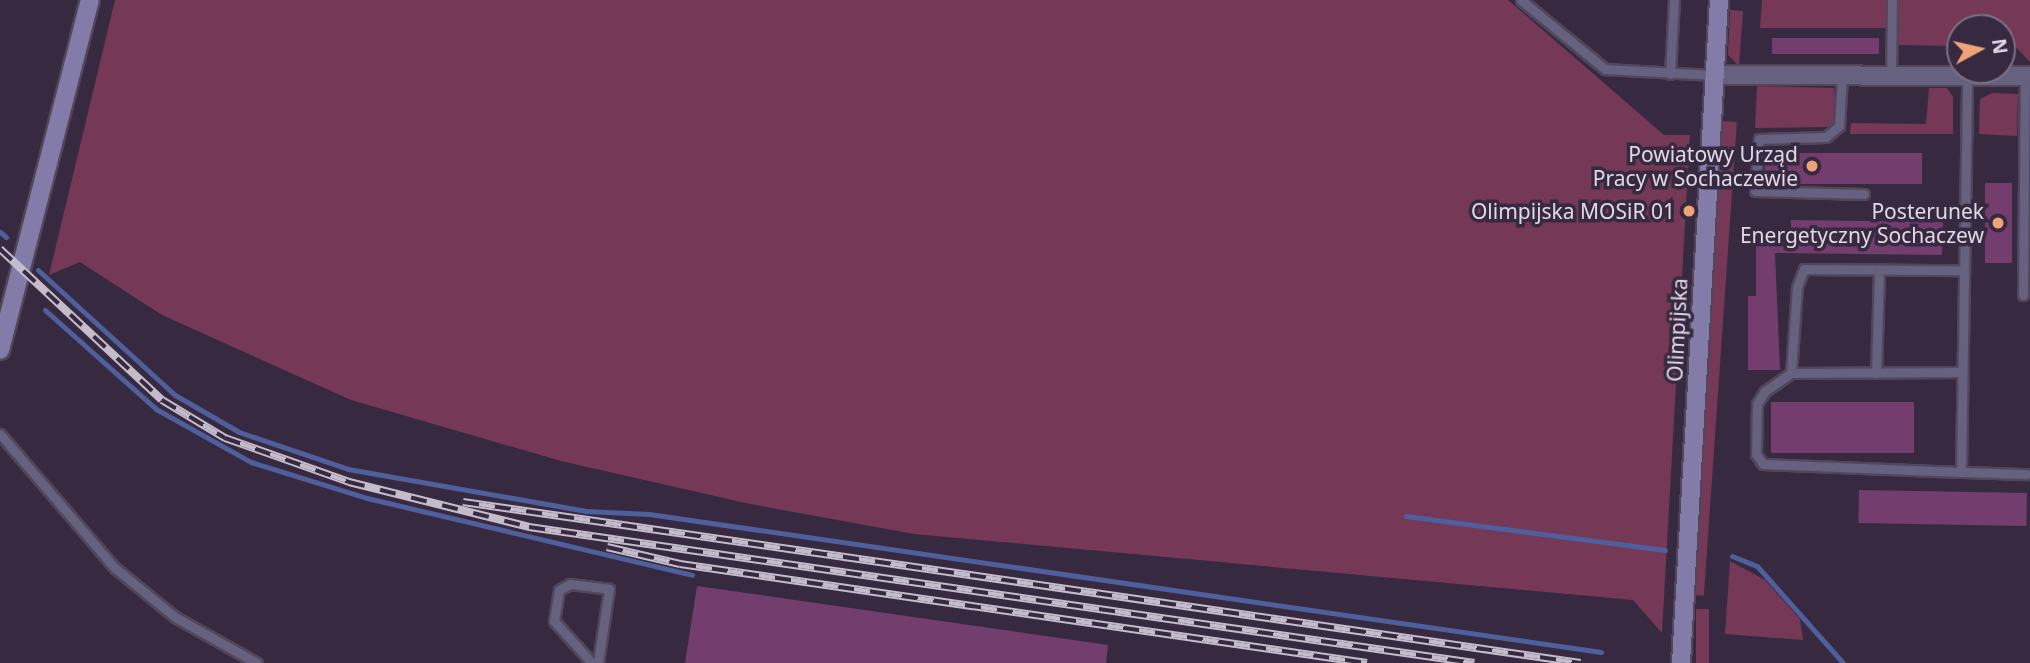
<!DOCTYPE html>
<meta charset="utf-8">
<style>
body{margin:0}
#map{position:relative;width:2030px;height:663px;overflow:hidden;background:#372a40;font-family:"Noto Sans",sans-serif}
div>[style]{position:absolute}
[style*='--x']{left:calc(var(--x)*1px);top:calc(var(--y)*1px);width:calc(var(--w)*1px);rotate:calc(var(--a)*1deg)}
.green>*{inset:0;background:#753856;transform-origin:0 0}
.stream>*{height:5px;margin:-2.5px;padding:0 2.5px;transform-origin:2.5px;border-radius:2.5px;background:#4e5f9c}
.building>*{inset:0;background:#733e6e;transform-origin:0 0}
.roads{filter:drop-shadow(2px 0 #52465b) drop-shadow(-2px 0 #52465b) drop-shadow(0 2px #52465b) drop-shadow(0 -2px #52465b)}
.lane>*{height:9px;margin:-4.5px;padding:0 4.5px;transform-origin:4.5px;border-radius:4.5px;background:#65617e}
.street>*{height:18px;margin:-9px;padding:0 9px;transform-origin:9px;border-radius:9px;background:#65617e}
.secondary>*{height:18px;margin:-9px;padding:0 9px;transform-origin:9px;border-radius:9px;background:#837ca9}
.rail>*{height:8px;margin-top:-4px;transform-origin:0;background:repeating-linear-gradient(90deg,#372a40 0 16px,#c4bbcb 0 32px);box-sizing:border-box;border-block:2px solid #c4bbcb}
.dots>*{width:19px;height:19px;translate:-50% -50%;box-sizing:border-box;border:4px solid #372a40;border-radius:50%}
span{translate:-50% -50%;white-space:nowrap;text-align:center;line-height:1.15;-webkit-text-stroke:7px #372a40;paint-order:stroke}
.poi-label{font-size:21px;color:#e0d8e6}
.right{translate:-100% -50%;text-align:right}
.street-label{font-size:21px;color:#e0d8e6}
.north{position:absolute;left:1946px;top:14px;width:70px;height:70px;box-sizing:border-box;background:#372a40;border:2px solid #7b7082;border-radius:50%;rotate:82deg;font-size:19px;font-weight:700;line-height:28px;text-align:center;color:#e0d8e6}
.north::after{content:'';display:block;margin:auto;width:24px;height:32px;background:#efa377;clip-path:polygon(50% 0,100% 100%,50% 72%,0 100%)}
</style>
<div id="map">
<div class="green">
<div style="clip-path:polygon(115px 0,1508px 0,1664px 135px,1690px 135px,1662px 633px,1633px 600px,914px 534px,750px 504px,561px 461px,351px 400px,162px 315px,80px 262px,49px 275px)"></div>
<div style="clip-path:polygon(1762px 0,2030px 0,2030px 62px,2015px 46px,2006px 46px,2002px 28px,1960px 28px,1960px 46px,1899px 45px,1899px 28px,1760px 28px)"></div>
<div style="clip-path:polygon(1730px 10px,1743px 11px,1739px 66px,1728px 55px)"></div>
<div style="clip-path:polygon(1757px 86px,1834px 88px,1837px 120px,1828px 127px,1755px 128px)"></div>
<div style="clip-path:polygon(1929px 88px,1947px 88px,1953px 97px,1953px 134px,1850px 134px,1851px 123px,1926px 124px)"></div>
<div style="clip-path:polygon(1992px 93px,2018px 94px,2017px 136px,1979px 134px,1980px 99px)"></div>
<div style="left:1723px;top:121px;width:14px;height:475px;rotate:4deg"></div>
<div style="clip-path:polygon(1730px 561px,1765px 580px,1800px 619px,1803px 640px,1725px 634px)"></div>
<div style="left:1696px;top:609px;width:13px;height:54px"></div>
</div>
<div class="stream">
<div style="--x:0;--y:232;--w:8;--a:40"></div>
<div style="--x:38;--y:270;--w:185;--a:42.4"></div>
<div style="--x:175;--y:395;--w:74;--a:30"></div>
<div style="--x:239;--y:432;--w:115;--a:18.7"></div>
<div style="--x:348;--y:469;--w:242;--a:10"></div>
<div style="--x:586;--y:511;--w:63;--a:2.7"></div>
<div style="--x:649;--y:514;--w:962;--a:8.25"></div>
<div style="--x:45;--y:310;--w:149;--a:41.7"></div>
<div style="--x:156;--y:409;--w:109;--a:29.2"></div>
<div style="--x:251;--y:462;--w:121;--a:17.2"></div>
<div style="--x:367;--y:498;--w:334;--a:13.3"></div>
<div style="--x:1406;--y:516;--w:261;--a:7.5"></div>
<div style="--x:1732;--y:556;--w:27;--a:22"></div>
<div style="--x:1757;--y:566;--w:130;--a:48.4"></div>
</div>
<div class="building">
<div style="left:1772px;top:38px;width:107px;height:16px"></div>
<div style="left:1765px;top:153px;width:157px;height:31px"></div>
<div style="left:1985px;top:183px;width:27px;height:80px"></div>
<div style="clip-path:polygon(1791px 220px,1943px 222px,1942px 255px,1775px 253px,1780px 370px,1748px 370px,1748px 296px,1756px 296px,1756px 236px,1791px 236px)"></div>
<div style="left:1771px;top:402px;width:143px;height:51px"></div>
<div style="left:1859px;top:490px;width:168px;height:33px;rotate:1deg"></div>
<div style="clip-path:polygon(697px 586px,1108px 645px,1106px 663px,685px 663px)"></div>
</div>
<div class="roads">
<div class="lane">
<div style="--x:1521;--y:0;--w:109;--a:39.4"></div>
<div style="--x:1605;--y:69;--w:109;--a:3.2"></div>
<div style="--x:1670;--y:74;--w:74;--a:-86.9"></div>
<div style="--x:1891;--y:76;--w:76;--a:-89.2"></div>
<div style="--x:1842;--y:77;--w:49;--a:93.5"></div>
<div style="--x:1839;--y:126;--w:17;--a:140"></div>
<div style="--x:1826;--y:137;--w:67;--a:178.3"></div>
<div style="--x:1759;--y:139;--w:52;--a:94.4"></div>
<div style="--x:1755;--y:191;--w:109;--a:1.6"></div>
<div style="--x:2023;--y:295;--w:219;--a:-89.5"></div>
<div style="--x:1959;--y:372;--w:168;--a:179.7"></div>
<div style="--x:1791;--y:373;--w:32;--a:145"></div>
<div style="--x:1765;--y:391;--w:15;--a:122"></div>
<div style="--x:1757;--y:404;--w:50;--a:91.1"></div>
<div style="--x:1756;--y:454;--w:12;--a:55"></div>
<div style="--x:1763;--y:464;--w:198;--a:2.3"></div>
<div style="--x:1961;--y:472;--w:396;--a:-89.1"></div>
<div style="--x:1791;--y:373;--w:86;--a:-86"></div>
<div style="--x:1797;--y:287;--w:19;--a:-69"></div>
<div style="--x:1804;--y:269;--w:158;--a:0.4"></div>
<div style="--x:1876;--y:373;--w:104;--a:-88.3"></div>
<div style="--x:0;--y:434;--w:177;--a:49.4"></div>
<div style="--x:115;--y:568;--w:77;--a:39.2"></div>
<div style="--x:175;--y:617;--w:94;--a:29.3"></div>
<div style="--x:1961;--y:472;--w:65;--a:1.8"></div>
<div style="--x:592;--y:663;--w:57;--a:-132.1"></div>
<div style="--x:554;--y:621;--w:31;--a:-81"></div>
<div style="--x:559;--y:590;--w:13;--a:-29"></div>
<div style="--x:570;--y:584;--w:39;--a:7"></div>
<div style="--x:609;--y:589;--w:75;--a:98.5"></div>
</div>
<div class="street">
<div style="--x:1714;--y:75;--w:316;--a:0.2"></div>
</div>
<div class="secondary">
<div style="--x:0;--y:350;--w:361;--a:-75.6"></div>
<div style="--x:1681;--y:663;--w:664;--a:-86.72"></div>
</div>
</div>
<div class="rail">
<div style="--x:0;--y:249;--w:221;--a:43"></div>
<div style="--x:162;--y:400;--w:74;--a:31.1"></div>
<div style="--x:225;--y:438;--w:132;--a:19.5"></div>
<div style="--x:349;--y:482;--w:186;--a:14"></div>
<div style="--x:529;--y:527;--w:955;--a:8.19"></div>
<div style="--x:463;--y:502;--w:1129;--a:8.2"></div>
<div style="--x:607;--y:547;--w:75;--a:13.1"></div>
<div style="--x:680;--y:564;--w:694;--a:8.2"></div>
</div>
<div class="dots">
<div style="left:1812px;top:166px;background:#efa377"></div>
<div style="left:1689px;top:211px;background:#efa377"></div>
<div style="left:1998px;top:223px;background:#efa377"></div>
</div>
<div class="poi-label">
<span class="right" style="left:1798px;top:166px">Powiatowy Urząd<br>Pracy w Sochaczewie</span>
<span class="right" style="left:1675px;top:211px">Olimpijska MOSiR 01</span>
<span class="right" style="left:1984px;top:223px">Posterunek<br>Energetyczny Sochaczew</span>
</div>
<div class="street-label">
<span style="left:1677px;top:330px;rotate:-87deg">Olimpijska</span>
</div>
<div class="north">N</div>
</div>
